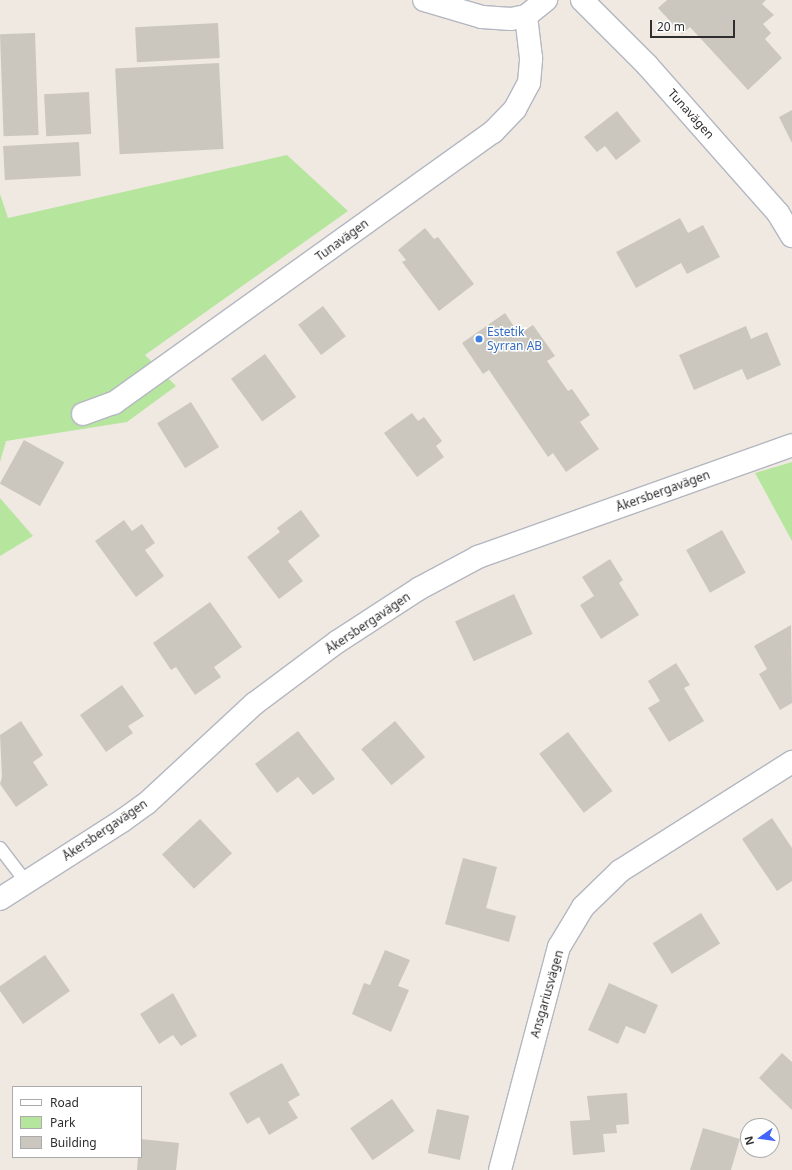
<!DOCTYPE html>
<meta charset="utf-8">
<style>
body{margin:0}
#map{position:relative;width:792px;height:1170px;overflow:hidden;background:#efe9e1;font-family:"Noto Sans",sans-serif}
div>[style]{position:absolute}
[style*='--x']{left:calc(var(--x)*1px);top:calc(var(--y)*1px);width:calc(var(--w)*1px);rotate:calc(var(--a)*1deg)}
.green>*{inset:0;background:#b6e59e}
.building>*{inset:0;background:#cbc7bf;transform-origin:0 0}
.roads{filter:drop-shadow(1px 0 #b4b7c1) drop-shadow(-1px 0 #b4b7c1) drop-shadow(0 1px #b4b7c1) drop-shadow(0 -1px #b4b7c1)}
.lane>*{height:12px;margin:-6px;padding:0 6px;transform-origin:6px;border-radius:6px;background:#fff}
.street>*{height:22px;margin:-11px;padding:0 11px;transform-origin:11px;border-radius:11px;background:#fff}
.dots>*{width:11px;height:11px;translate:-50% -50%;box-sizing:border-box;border:2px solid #fff;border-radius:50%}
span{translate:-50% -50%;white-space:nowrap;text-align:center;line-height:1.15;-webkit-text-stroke:3px #fff;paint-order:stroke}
.street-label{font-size:12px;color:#2e2e2e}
.shop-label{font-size:12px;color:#366cbe}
.left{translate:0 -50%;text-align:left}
.legend{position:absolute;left:12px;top:1086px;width:130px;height:72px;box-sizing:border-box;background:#fff;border:1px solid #ababab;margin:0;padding:5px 7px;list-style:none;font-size:12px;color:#2e2e2e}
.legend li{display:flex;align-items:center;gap:8px;height:20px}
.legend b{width:20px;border:1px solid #ababab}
.north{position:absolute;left:740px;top:1118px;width:40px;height:40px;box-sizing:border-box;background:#fff;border:1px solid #ababab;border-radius:50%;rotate:256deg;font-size:11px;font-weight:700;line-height:16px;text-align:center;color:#2e2e2e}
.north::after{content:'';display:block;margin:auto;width:14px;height:18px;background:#4264fb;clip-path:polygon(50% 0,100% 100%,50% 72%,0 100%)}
.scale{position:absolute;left:650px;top:20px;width:85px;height:18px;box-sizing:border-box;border:2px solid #2e2e2e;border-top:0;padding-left:5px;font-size:12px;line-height:14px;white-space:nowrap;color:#2e2e2e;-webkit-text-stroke:3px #fff;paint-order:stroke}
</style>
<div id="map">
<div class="green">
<div style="clip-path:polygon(287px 155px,348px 211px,145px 355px,176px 386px,127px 422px,6px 441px,0 462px,0 194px,8px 218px)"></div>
<div style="clip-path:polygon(792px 462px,792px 541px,755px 473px)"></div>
<div style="clip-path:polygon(0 498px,33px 536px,0 556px)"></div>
</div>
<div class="building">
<div style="clip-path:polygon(667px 0,766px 0,762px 4px,774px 15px,763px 24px,771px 33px,765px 39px,782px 58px,748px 90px,690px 27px,682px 34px,658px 8px)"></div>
<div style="left:218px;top:23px;width:35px;height:83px;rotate:87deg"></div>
<div style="left:35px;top:33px;width:102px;height:35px;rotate:88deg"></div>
<div style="left:219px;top:63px;width:86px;height:104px;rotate:87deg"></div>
<div style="left:89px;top:92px;width:42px;height:45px;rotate:87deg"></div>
<div style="clip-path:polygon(792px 110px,792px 143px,779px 117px)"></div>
<div style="clip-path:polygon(617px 111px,641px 141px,616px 160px,605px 146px,597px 152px,584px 137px)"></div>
<div style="left:79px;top:142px;width:34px;height:76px;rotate:87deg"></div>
<div style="clip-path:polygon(680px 218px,688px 233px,703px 225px,720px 257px,687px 274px,681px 263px,636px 288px,616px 252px)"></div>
<div style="clip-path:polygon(425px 228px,434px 239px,438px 237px,474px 284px,439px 311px,402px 262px,406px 260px,398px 250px)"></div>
<div style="left:323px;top:306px;width:38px;height:31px;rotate:53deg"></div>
<div style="clip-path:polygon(505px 313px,519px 334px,533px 325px,555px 356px,547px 361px,568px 391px,572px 389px,590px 415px,580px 422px,599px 449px,566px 472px,553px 453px,548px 457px,489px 370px,483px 374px,462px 343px)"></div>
<div style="clip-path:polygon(746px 326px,751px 339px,767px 332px,781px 365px,747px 380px,742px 369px,694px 390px,679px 355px)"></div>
<div style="left:265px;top:354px;width:53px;height:42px;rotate:54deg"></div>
<div style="left:191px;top:402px;width:53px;height:40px;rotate:58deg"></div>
<div style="clip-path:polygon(412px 413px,418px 421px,424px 417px,442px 441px,436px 446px,444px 457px,417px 477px,384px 433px)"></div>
<div style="left:24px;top:440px;width:46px;height:50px;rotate:29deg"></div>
<div style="clip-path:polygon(301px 510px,320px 536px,288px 561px,303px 581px,279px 599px,247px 557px,280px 532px,277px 528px)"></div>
<div style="clip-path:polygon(124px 520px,132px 531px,142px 524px,155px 543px,145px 550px,164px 576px,136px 597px,95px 541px)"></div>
<div style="left:722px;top:530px;width:49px;height:41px;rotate:61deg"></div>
<div style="clip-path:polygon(610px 559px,623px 580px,619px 583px,639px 615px,601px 639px,580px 605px,594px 596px,582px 577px)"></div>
<div style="left:514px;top:594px;width:44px;height:65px;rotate:65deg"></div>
<div style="clip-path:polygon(210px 602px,242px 647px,214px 667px,221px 677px,195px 695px,176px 667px,171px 670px,153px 643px)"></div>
<div style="clip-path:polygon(791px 625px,792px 703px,780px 710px,759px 674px,767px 669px,754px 646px)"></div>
<div style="clip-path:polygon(676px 663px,690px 685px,684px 688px,704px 721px,669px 742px,648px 708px,660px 701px,648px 681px)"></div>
<div style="clip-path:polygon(122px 685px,144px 716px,128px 726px,133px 733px,106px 752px,80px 715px)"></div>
<div style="clip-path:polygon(21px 721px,43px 755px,33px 762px,48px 785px,16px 807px,0 784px,2px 777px,0 735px)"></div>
<div style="left:395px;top:721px;width:47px;height:44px;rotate:50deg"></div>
<div style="clip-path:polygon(298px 731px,335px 779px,313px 795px,298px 777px,277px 793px,255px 764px)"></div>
<div style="left:568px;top:732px;width:74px;height:36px;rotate:53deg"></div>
<div style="clip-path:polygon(772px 818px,792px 848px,792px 881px,777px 891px,742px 839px)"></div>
<div style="left:200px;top:819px;width:47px;height:52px;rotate:47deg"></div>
<div style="clip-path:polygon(463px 858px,497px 867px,486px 908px,516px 916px,509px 942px,445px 924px)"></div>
<div style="left:701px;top:913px;width:36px;height:57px;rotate:58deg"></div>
<div style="clip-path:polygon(385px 950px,410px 960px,398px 986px,409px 990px,391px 1032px,352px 1014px,364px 983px,370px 985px)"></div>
<div style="clip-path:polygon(45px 955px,70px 991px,23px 1024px,0 991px,0 986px)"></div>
<div style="clip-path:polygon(609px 983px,658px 1005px,645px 1034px,626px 1026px,618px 1044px,588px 1030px)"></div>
<div style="clip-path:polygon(173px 993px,197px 1036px,181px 1046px,173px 1035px,159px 1044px,140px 1014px)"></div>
<div style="clip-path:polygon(782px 1053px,792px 1062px,792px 1110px,759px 1078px)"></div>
<div style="clip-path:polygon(282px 1063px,300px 1095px,288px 1102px,298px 1118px,269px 1135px,259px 1117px,247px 1124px,229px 1093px)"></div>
<div style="clip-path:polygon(627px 1093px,629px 1124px,616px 1125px,617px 1133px,603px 1134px,605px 1152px,573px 1155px,570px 1121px,590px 1120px,587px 1096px)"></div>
<div style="left:392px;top:1099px;width:39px;height:51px;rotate:55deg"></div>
<div style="left:437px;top:1109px;width:33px;height:45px;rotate:12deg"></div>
<div style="clip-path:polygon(703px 1128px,740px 1139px,731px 1170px,690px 1170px)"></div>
<div style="clip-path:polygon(141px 1139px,179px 1143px,176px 1170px,137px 1170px,138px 1157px,141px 1157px)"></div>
</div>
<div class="roads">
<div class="lane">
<div style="--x:0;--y:848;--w:43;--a:52.6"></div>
</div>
<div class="street">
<div style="--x:424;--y:0;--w:60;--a:16.3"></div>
<div style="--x:482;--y:17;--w:29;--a:4"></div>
<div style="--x:511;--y:19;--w:15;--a:-11"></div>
<div style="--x:526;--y:16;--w:26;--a:-39"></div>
<div style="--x:582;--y:0;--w:92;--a:45"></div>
<div style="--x:647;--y:65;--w:198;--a:48.5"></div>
<div style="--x:778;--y:213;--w:27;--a:59"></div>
<div style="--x:83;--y:414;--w:33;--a:-20"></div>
<div style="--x:114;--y:403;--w:466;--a:-35.6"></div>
<div style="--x:493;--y:132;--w:32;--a:-46"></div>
<div style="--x:515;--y:109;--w:30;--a:-62"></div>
<div style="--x:529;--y:83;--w:25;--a:-85"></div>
<div style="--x:531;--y:58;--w:42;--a:-96.8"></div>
<div style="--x:0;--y:899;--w:145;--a:-32.6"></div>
<div style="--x:122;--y:821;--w:31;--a:-36"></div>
<div style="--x:147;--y:803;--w:146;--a:-42.8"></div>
<div style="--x:254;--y:704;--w:104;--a:-36.8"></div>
<div style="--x:337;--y:642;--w:99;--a:-33"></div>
<div style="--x:420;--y:588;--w:66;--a:-28.1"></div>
<div style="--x:478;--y:557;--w:333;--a:-19.6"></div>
<div style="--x:500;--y:1170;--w:231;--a:-75.2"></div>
<div style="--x:559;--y:947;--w:47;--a:-59"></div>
<div style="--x:583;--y:907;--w:52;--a:-44.2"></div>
<div style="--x:620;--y:871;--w:204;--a:-32.4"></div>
</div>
</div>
<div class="dots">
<div style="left:479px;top:339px;background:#3f7fe0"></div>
</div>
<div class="street-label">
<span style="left:691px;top:114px;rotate:48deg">Tunavägen</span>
<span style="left:342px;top:240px;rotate:-36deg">Tunavägen</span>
<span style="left:663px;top:491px;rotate:-20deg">Åkersbergavägen</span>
<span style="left:368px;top:623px;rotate:-34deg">Åkersbergavägen</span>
<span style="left:105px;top:830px;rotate:-34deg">Åkersbergavägen</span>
<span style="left:547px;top:994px;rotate:-74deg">Ansgariusvägen</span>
</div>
<div class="shop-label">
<span class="left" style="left:487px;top:339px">Estetik<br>Syrran AB</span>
</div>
<ul class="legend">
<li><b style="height:5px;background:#fff"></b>Road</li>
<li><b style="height:11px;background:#b6e59e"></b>Park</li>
<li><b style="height:11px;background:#cbc7bf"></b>Building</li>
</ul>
<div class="north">N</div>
<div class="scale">20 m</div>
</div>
